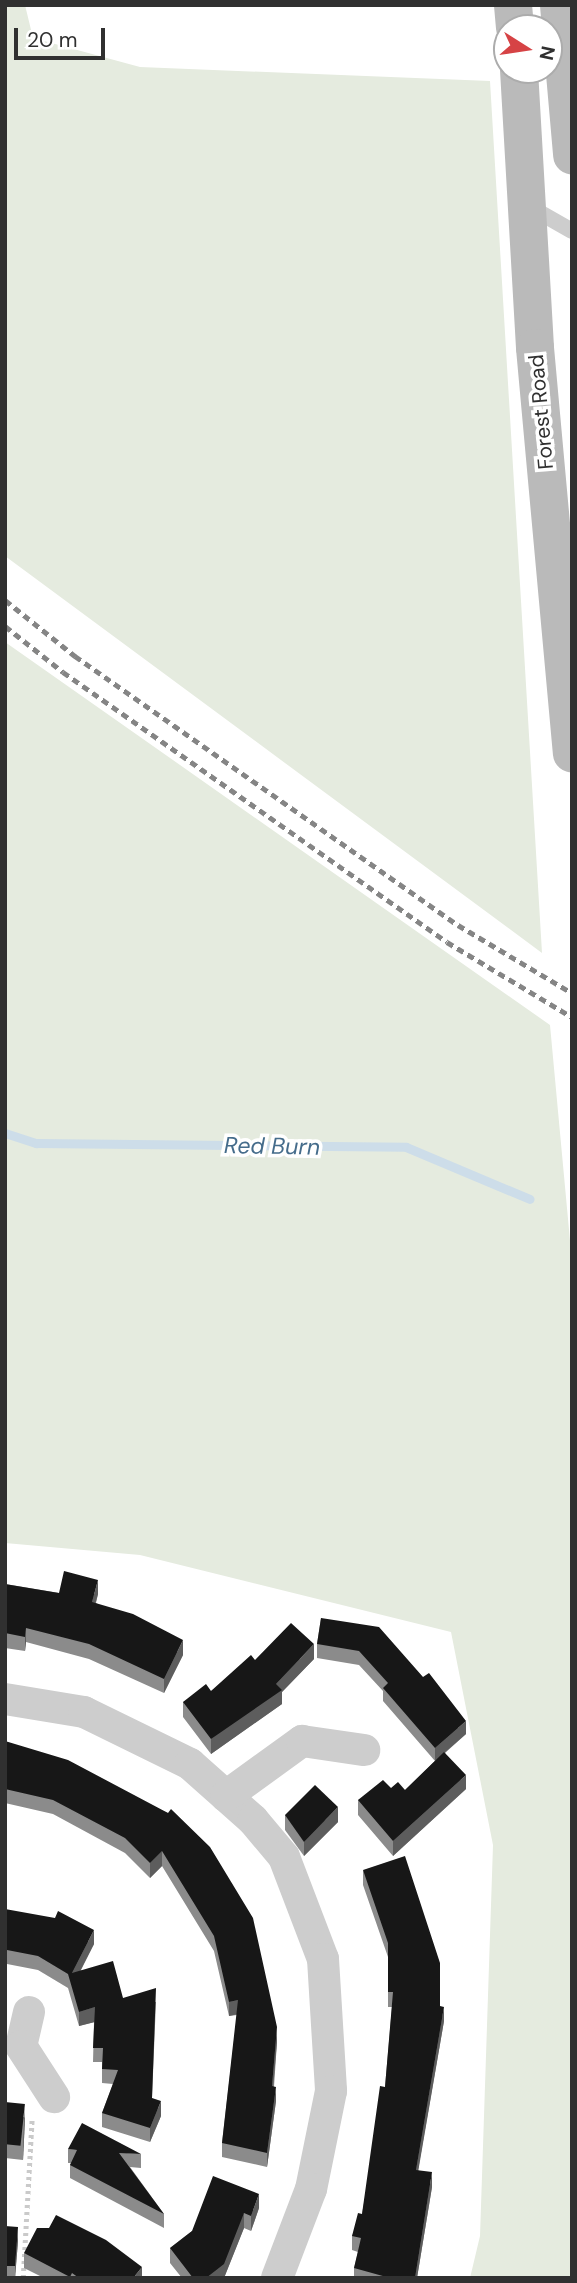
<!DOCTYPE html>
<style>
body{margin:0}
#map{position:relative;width:577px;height:2283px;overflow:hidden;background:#fff;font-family:"DM Sans",sans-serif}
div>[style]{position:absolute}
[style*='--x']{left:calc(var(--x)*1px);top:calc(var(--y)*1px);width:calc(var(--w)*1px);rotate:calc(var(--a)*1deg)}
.green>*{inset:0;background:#e5ebdf}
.stream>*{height:9px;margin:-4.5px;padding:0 4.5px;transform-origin:4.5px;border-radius:4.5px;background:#cddde9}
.path>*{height:4.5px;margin-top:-2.25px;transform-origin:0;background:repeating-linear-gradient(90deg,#cacaca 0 3.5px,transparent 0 7px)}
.lane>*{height:16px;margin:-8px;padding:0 8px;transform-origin:8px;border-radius:8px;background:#cdcdcd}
.street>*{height:32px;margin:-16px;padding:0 16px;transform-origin:16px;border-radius:16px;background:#cdcdcd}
.secondary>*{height:38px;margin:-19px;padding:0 19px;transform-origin:19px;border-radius:19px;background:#bababa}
.rail>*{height:5px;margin-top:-2.5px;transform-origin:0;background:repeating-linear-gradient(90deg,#858585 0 7px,transparent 0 12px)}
.wall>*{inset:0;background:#8b8b8b}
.shaded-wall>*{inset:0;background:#5d5d5d}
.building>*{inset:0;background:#171717;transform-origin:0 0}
span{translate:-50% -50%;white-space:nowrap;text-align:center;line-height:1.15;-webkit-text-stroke:7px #fff;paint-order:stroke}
.street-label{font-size:21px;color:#303030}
.water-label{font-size:23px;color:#456c8b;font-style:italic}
.frame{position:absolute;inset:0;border:7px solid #303030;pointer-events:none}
.north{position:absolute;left:493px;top:14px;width:70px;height:70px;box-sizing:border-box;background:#fff;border:2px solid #acacac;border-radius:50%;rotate:102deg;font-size:19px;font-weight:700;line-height:28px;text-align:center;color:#303030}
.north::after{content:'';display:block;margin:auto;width:24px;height:32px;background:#d64345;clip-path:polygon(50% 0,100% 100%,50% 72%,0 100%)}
.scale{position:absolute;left:14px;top:28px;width:91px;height:32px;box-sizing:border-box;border:4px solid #303030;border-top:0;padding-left:9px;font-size:21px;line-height:24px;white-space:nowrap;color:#303030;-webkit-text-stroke:5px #fff;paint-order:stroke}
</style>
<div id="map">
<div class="green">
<div style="clip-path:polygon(5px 5px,25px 5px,33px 38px,140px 67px,490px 81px,542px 953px,5px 556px)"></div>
<div style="clip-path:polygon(5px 642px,550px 1025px,572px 1262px,572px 2278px,470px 2278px,480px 2236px,493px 1845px,451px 1632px,140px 1555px,5px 1543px)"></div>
</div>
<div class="stream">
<div style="--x:5;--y:1133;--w:33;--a:18"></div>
<div style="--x:36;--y:1143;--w:370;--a:0.6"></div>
<div style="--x:406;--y:1147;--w:134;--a:22.8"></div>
</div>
<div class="path">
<div style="--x:23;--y:2278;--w:160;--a:-86.8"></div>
</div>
<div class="lane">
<div style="--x:530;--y:207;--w:48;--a:29.7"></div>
</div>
<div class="street">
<div style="--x:5;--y:1699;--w:80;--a:9.3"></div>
<div style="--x:84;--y:1712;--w:118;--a:26.1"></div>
<div style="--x:190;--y:1764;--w:84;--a:41.6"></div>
<div style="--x:253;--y:1820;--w:48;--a:50"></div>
<div style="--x:284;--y:1857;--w:109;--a:69.1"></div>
<div style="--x:323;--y:1959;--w:132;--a:86.5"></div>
<div style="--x:331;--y:2091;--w:100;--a:101.5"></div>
<div style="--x:311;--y:2189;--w:95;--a:110.9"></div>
<div style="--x:226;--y:1796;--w:94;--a:-35.9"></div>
<div style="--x:302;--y:1741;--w:63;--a:8.3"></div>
<div style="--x:29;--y:2012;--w:35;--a:103"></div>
<div style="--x:21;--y:2046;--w:61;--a:57.1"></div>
</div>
<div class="secondary">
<div style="--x:513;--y:5;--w:23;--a:85"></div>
<div style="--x:559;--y:5;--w:151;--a:85"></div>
<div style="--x:519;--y:70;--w:278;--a:86.7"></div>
<div style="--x:535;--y:348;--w:407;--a:84.8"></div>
</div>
<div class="rail">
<div style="--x:5;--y:600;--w:90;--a:38.7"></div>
<div style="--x:75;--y:656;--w:468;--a:35.1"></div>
<div style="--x:458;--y:925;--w:133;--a:30.8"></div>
<div style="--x:5;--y:626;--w:74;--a:38.4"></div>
<div style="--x:63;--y:672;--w:469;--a:35.1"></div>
<div style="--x:447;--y:942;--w:146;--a:31"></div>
</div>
<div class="wall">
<div style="clip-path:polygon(5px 1584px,59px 1593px,98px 1594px,96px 1603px,183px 1655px,164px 1693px,89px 1659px,26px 1642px,25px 1651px,5px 1648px)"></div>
<div style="clip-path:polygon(321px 1618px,466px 1734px,445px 1753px,466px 1789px,393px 1856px,358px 1815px,358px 1800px,391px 1788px,405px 1790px,435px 1761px,383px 1701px,383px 1691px,359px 1665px,317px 1658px,317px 1644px)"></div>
<div style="clip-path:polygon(314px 1659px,282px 1692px,282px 1704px,211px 1754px,183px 1717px,183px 1702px,211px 1691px,255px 1660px)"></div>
<div style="clip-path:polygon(5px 1741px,168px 1813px,277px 2042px,274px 2087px,276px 2101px,267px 2167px,222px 2157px,222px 2143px,237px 2015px,229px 2016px,214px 1951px,162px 1866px,150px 1878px,125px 1853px,53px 1814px,5px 1803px)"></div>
<div style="clip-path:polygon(285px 1815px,338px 1822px,304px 1856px,285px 1830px)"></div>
<div style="clip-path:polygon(363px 1870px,440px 2006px,444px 2021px,418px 2170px,432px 2187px,417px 2278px,354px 2278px,354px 2268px,358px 2252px,352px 2250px,352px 2236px,362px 2214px,385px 2087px,392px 2007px,388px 2007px,388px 1957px,363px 1885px)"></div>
<div style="clip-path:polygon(5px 1909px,94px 1944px,81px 1970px,123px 1998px,156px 2002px,152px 2098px,161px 2116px,150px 2142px,102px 2127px,102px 2113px,113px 2084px,102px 2083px,102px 2062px,93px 2062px,94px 2022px,79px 2026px,68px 1988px,38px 1970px,7px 1964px,5px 1971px)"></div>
<div style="clip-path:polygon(5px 2102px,25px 2118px,23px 2160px,5px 2158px)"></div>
<div style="clip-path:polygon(68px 2149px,141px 2154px,141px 2168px,130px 2167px,164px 2214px,164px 2228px,70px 2178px,70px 2165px,71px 2163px,68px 2163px)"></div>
<div style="clip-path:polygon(259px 2208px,251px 2231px,244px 2228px,224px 2278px,182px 2278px,170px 2263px,170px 2248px,192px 2231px)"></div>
<div style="clip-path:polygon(5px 2226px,18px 2241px,15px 2278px,5px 2278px)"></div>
<div style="clip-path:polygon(24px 2253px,142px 2278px,44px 2278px,24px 2268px)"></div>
</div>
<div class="shaded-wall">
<div style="clip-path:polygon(98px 1580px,98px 1594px,92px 1616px,92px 1602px)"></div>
<div style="clip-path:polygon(26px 1628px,26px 1642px,25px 1651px,25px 1637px)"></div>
<div style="clip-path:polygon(183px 1640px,183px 1655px,164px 1693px,164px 1679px)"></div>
<div style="clip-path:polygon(314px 1644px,314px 1659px,282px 1692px,282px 1704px,211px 1754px,211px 1739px,276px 1684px)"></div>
<div style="clip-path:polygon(466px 1721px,466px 1734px,435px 1761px,435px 1748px)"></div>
<div style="clip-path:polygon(466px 1775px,466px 1789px,393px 1856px,393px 1841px)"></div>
<div style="clip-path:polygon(338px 1807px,338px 1822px,304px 1856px,304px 1842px)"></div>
<div style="clip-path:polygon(162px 1851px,162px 1866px,150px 1878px,150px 1863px)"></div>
<div style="clip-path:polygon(94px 1930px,94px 1944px,72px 1987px,72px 1973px)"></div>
<div style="clip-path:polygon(7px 1950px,7px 1964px,6px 1971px,6px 1957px)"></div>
<div style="clip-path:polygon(238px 2000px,238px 2014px,229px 2016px,229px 2002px)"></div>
<div style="clip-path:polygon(95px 2007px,95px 2022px,79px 2026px,79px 2012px)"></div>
<div style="clip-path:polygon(444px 2007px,444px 2021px,416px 2184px,416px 2170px)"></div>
<div style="clip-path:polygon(277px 2027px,277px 2042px,272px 2101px,272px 2086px)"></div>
<div style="clip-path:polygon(276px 2087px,276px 2101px,267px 2167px,267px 2153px)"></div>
<div style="clip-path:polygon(161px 2101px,161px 2116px,150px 2142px,150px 2128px)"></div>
<div style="clip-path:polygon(25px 2104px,25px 2118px,23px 2160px,23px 2145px)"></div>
<div style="clip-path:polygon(432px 2172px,432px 2187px,417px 2278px,415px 2278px)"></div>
<div style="clip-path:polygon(259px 2194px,259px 2208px,251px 2231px,251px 2216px)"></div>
<div style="clip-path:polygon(244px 2213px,244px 2228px,224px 2278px,206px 2278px)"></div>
<div style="clip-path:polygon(18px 2227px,18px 2241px,15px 2278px,15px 2266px)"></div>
<div style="clip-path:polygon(142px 2267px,142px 2278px,134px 2278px,134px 2277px)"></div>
</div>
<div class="building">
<div style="clip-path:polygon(64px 1571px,98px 1580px,92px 1602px,133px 1614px,183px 1640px,164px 1679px,89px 1644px,26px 1628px,25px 1637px,5px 1633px,5px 1584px,59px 1593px)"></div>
<div style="clip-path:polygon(321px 1618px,379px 1627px,423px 1677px,429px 1673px,466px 1721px,435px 1748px,383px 1688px,388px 1683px,359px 1651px,317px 1644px)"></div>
<div style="clip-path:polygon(291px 1623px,314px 1644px,276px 1684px,282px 1690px,211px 1739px,183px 1702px,206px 1684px,211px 1691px,251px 1655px,255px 1660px)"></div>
<div style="clip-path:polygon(5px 1741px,68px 1760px,168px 1813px,171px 1809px,210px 1847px,253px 1918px,277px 2027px,272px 2086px,276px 2087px,267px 2153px,222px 2143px,238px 2000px,229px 2002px,214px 1936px,162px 1851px,150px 1863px,125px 1838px,53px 1800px,5px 1789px)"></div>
<div style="clip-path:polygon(444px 1752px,466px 1775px,393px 1841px,358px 1800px,383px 1780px,391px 1788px,398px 1782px,405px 1790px)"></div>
<div style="clip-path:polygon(315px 1785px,338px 1807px,304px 1842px,285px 1815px)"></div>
<div style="clip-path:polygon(405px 1856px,440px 1963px,440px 2006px,444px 2007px,416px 2170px,432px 2172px,415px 2278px,390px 2278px,354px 2268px,361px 2238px,352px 2236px,358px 2213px,362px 2214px,380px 2086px,385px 2087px,393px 1992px,388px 1992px,388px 1943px,363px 1870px)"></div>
<div style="clip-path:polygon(5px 1909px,55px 1918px,58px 1911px,94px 1930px,72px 1973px,113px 1961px,123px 1998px,156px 1988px,152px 2098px,161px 2101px,150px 2128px,102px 2113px,118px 2070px,102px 2069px,103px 2048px,93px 2048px,95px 2007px,79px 2012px,68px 1974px,38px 1956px,7px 1950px,5px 1957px)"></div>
<div style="left:5px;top:2102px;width:20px;height:42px;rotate:6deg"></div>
<div style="clip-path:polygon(82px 2123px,141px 2154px,119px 2153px,164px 2214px,70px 2165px,77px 2150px,68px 2149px)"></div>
<div style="clip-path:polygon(213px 2176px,259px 2194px,251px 2216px,244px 2213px,224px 2264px,206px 2278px,193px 2278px,170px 2248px,192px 2231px)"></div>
<div style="clip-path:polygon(56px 2215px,106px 2240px,142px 2267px,134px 2277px,135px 2278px,79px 2278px,72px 2273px,70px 2277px,24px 2253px,37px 2228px,49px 2228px)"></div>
<div style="clip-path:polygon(5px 2226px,18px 2227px,15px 2266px,5px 2266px)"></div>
</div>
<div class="street-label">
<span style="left:541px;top:412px;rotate:-95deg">Forest Road</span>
</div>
<div class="water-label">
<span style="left:272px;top:1146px;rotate:1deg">Red Burn</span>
</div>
<div class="frame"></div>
<div class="north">N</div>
<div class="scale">20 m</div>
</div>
